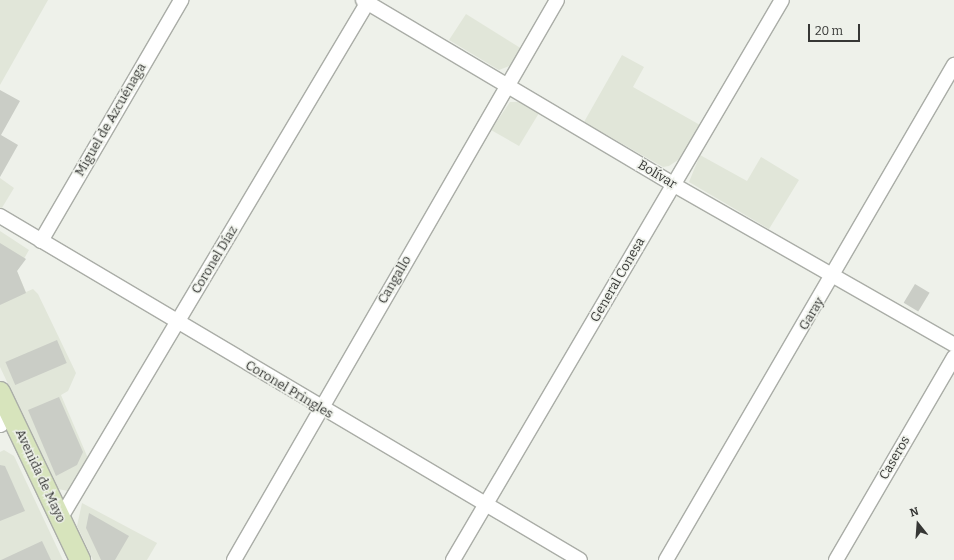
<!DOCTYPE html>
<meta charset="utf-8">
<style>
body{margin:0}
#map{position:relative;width:954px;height:560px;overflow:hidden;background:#eef1ea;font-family:Bitter,serif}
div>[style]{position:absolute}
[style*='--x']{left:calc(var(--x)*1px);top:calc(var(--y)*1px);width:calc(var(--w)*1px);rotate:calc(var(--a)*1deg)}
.built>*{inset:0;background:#e1e6d9}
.building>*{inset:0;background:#cacdc6;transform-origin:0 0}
.roads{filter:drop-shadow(1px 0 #aaada7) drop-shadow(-1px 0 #aaada7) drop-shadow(0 1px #aaada7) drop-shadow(0 -1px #aaada7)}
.minor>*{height:14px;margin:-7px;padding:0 7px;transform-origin:7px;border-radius:7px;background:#fff}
.tertiary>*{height:18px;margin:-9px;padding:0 9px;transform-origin:9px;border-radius:9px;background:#fff}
.secondary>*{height:20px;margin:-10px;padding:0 10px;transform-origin:10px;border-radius:10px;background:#d7e4bc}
span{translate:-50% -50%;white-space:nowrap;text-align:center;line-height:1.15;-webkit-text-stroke:3px #eef1ea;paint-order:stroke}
.street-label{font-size:13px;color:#363735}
.north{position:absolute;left:898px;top:504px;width:40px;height:40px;-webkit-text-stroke:3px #eef1ea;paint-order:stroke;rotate:343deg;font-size:11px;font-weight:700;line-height:16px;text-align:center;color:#363735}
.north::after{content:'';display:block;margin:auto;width:14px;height:18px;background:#363735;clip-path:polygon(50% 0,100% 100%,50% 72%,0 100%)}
.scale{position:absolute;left:808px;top:24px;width:52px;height:18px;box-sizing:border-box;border:2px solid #363735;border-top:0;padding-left:5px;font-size:12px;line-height:14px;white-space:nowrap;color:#363735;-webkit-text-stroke:3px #eef1ea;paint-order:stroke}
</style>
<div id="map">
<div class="built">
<div style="clip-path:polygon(0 0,48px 0,0 85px)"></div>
<div style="clip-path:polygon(466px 14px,522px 49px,512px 65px,499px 70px,449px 40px)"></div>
<div style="clip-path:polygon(622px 55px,644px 67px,633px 87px,700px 125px,681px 158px,669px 166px,663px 167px,584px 122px)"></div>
<div style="clip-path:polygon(510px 102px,520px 102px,539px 113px,519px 146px,491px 130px)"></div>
<div style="clip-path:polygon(700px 155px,747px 181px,761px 157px,799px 180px,769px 229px,689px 182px)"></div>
<div style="clip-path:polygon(0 178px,14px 188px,0 211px)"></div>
<div style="clip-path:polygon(0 231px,29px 250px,17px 271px,26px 292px,33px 289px,38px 294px,76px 373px,68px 391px,61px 395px,90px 463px,68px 491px,58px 489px,0 367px)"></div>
<div style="clip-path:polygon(4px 450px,14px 456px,63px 560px,0 560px,0 452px)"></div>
<div style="clip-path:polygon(82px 503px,157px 543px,147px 560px,93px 560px,77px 526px)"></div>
</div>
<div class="building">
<div style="clip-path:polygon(0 90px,20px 101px,1px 135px,18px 145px,0 177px)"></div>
<div style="clip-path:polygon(0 243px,26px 259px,17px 271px,26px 293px,0 305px)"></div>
<div style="left:915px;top:284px;width:17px;height:22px;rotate:31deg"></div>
<div style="left:57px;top:340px;width:25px;height:56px;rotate:67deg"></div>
<div style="clip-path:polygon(59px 397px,83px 452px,77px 465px,56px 476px,28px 410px)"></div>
<div style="clip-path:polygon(0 465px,5px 466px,25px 511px,0 521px)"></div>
<div style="clip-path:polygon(89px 513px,129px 536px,115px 560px,101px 560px,86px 528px)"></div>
<div style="clip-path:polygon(42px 541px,51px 560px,1px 560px)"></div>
</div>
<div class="roads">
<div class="minor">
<div style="--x:363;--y:0;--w:362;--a:30.7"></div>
<div style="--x:674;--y:185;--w:322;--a:29.7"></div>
<div style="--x:0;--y:216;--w:674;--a:30.67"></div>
<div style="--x:41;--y:241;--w:279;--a:-59.8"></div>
<div style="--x:60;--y:519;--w:604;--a:-59.23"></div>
<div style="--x:234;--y:560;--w:646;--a:-60.02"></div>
<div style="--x:453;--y:560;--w:649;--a:-59.57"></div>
<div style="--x:666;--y:560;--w:573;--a:-59.81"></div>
<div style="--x:836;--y:560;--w:235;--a:-59.8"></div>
</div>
<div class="tertiary">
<div style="--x:0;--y:423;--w:17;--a:-65"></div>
</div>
<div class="secondary">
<div style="--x:0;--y:392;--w:186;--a:64.5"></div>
</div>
</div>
<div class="street-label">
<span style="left:111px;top:120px;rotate:-60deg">Miguel de Azcuénaga</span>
<span style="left:657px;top:175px;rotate:31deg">Bolívar</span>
<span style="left:215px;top:260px;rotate:-59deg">Coronel Díaz</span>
<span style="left:395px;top:280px;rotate:-60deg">Cangallo</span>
<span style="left:618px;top:280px;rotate:-60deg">General Conesa</span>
<span style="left:812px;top:314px;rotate:-59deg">Garay</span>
<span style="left:289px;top:390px;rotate:31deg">Coronel Pringles</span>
<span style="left:895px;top:458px;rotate:-60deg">Caseros</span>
<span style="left:40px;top:476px;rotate:65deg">Avenida de Mayo</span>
</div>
<div class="north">N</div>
<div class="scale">20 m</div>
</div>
